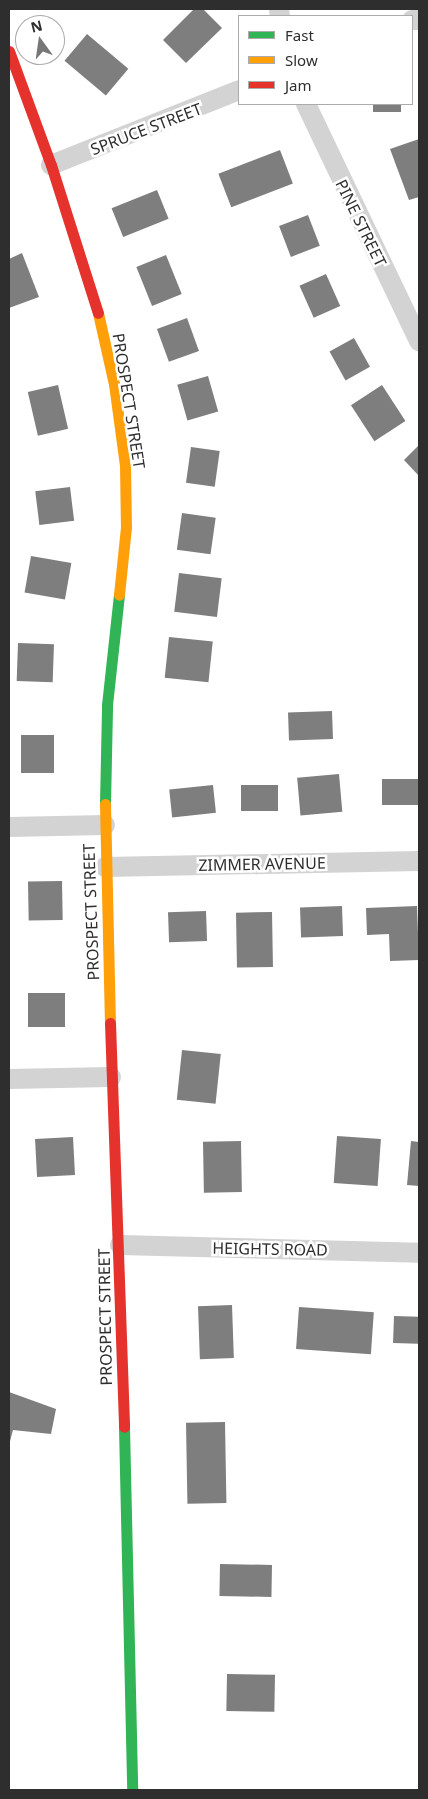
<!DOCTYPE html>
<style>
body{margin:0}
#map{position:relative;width:428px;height:1799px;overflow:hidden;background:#fff;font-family:"Noto Sans",sans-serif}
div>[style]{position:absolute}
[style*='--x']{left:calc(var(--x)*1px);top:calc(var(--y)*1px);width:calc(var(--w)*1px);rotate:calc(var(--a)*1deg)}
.building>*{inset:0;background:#7e7e7e;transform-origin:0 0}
.street>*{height:20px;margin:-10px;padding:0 10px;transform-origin:10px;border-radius:10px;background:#d3d3d3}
.fast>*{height:11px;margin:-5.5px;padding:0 5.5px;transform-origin:5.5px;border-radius:5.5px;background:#30b455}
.slow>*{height:11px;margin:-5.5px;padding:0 5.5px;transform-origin:5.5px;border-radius:5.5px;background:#ff9f0a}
.jam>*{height:11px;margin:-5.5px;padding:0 5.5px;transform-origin:5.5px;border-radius:5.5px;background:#e5322d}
span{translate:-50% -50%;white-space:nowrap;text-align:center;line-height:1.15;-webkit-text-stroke:5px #fff;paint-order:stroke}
.street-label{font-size:16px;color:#2e2e2e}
.frame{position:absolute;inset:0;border:10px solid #2e2e2e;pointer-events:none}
.legend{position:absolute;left:238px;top:15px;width:175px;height:90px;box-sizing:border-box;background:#fff;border:1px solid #ababab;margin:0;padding:6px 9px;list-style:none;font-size:15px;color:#2e2e2e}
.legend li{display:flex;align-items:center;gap:10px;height:25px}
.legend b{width:25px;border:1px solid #ababab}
.north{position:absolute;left:15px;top:15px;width:50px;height:50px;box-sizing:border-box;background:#fff;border:1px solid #ababab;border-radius:50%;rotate:346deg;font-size:14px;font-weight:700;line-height:20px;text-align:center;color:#2e2e2e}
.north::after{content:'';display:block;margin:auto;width:18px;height:22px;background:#777;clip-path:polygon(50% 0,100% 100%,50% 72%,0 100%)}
</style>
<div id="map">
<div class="building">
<div style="clip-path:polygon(194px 9px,203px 9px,222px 28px,186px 63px,163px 40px)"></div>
<div style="left:87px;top:34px;width:54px;height:35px;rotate:40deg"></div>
<div style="left:373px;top:104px;width:28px;height:8px"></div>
<div style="clip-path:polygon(419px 139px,419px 197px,409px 200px,390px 149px)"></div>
<div style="left:280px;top:150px;width:36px;height:66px;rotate:69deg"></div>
<div style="left:157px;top:190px;width:31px;height:49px;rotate:68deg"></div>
<div style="left:308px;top:215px;width:33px;height:31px;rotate:69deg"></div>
<div style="clip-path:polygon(22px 253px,39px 297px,9px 308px,9px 259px)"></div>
<div style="left:166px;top:255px;width:42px;height:32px;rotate:68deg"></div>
<div style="left:326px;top:274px;width:35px;height:29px;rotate:66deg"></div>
<div style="left:187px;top:318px;width:35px;height:32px;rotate:70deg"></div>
<div style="left:354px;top:338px;width:33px;height:28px;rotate:61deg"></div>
<div style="left:208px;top:376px;width:37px;height:32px;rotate:74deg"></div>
<div style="left:58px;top:385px;width:45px;height:31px;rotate:77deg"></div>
<div style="left:382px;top:385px;width:43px;height:37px;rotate:57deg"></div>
<div style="clip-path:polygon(419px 445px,419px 476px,404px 460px)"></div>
<div style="left:191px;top:447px;width:29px;height:36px;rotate:8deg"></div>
<div style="left:70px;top:487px;width:34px;height:35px;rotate:83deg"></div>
<div style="left:182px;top:513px;width:34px;height:37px;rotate:8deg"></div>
<div style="left:31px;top:556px;width:41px;height:37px;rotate:10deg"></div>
<div style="left:179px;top:573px;width:43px;height:39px;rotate:7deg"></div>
<div style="left:169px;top:637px;width:44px;height:41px;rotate:6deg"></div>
<div style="left:18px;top:643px;width:36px;height:38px;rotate:2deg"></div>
<div style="left:332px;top:711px;width:28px;height:44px;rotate:88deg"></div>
<div style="left:21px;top:735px;width:33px;height:38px"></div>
<div style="left:339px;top:774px;width:38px;height:42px;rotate:85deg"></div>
<div style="left:382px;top:779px;width:37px;height:26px"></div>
<div style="left:213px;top:785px;width:28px;height:44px;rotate:84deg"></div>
<div style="left:278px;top:785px;width:26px;height:37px;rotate:90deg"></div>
<div style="left:62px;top:881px;width:39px;height:34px;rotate:89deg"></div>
<div style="left:342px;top:906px;width:30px;height:42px;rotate:88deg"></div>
<div style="clip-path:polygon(417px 906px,419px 960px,390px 961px,389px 934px,367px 935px,366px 908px)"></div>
<div style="left:206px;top:911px;width:30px;height:38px;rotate:88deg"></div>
<div style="left:272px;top:912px;width:55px;height:36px;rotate:89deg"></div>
<div style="left:28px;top:993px;width:37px;height:34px"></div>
<div style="left:182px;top:1050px;width:39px;height:50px;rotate:6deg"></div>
<div style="left:337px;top:1136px;width:44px;height:47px;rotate:4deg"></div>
<div style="left:73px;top:1137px;width:38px;height:38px;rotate:87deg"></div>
<div style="left:241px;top:1141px;width:51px;height:38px;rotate:89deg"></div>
<div style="clip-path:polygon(411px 1141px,419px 1142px,419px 1186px,407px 1185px)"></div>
<div style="left:232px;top:1305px;width:53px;height:34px;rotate:88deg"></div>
<div style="left:299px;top:1307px;width:75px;height:42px;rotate:4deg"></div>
<div style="left:394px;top:1316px;width:25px;height:27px;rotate:2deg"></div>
<div style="clip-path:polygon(9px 1392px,56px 1409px,51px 1434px,13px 1430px,9px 1445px)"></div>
<div style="left:225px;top:1422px;width:81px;height:39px;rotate:89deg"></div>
<div style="left:220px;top:1564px;width:52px;height:32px;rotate:1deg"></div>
<div style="left:227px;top:1674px;width:48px;height:37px;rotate:1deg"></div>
</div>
<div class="street">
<div style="--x:279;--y:9;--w:7;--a:82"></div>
<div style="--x:412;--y:20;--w:7;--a:0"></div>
<div style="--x:306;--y:104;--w:263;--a:64.5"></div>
<div style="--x:51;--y:165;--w:202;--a:-21.7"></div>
<div style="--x:9;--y:827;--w:96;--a:-1.2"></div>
<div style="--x:105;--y:867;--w:314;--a:-1.1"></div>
<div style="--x:9;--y:1079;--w:102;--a:-1.1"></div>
<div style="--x:120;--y:1245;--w:299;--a:1.5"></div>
</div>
<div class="fast">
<div style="--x:105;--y:804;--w:99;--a:-88.8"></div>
<div style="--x:107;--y:705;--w:111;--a:-83.8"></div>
<div style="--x:124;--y:1427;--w:363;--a:88.7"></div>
</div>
<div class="slow">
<div style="--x:98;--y:313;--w:73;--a:77.3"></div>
<div style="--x:114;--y:384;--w:82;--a:82.3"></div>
<div style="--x:125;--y:465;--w:62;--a:89.1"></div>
<div style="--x:126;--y:527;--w:68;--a:95.9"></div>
<div style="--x:105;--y:804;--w:219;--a:88.7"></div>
</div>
<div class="jam">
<div style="--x:9;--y:51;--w:121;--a:69.8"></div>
<div style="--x:51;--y:165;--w:155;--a:72.4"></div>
<div style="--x:110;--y:1023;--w:404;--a:88"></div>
</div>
<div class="street-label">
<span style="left:146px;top:129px;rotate:-21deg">SPRUCE STREET</span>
<span style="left:361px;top:223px;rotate:64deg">PINE STREET</span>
<span style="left:129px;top:401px;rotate:81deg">PROSPECT STREET</span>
<span style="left:262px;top:864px;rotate:-1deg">ZIMMER AVENUE</span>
<span style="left:91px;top:912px;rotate:-92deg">PROSPECT STREET</span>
<span style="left:270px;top:1249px;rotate:1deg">HEIGHTS ROAD</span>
<span style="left:105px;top:1317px;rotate:-91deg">PROSPECT STREET</span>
</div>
<div class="frame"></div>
<ul class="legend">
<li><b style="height:6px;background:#30b455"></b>Fast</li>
<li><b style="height:6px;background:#ff9f0a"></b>Slow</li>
<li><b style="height:6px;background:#e5322d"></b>Jam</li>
</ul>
<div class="north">N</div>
</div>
